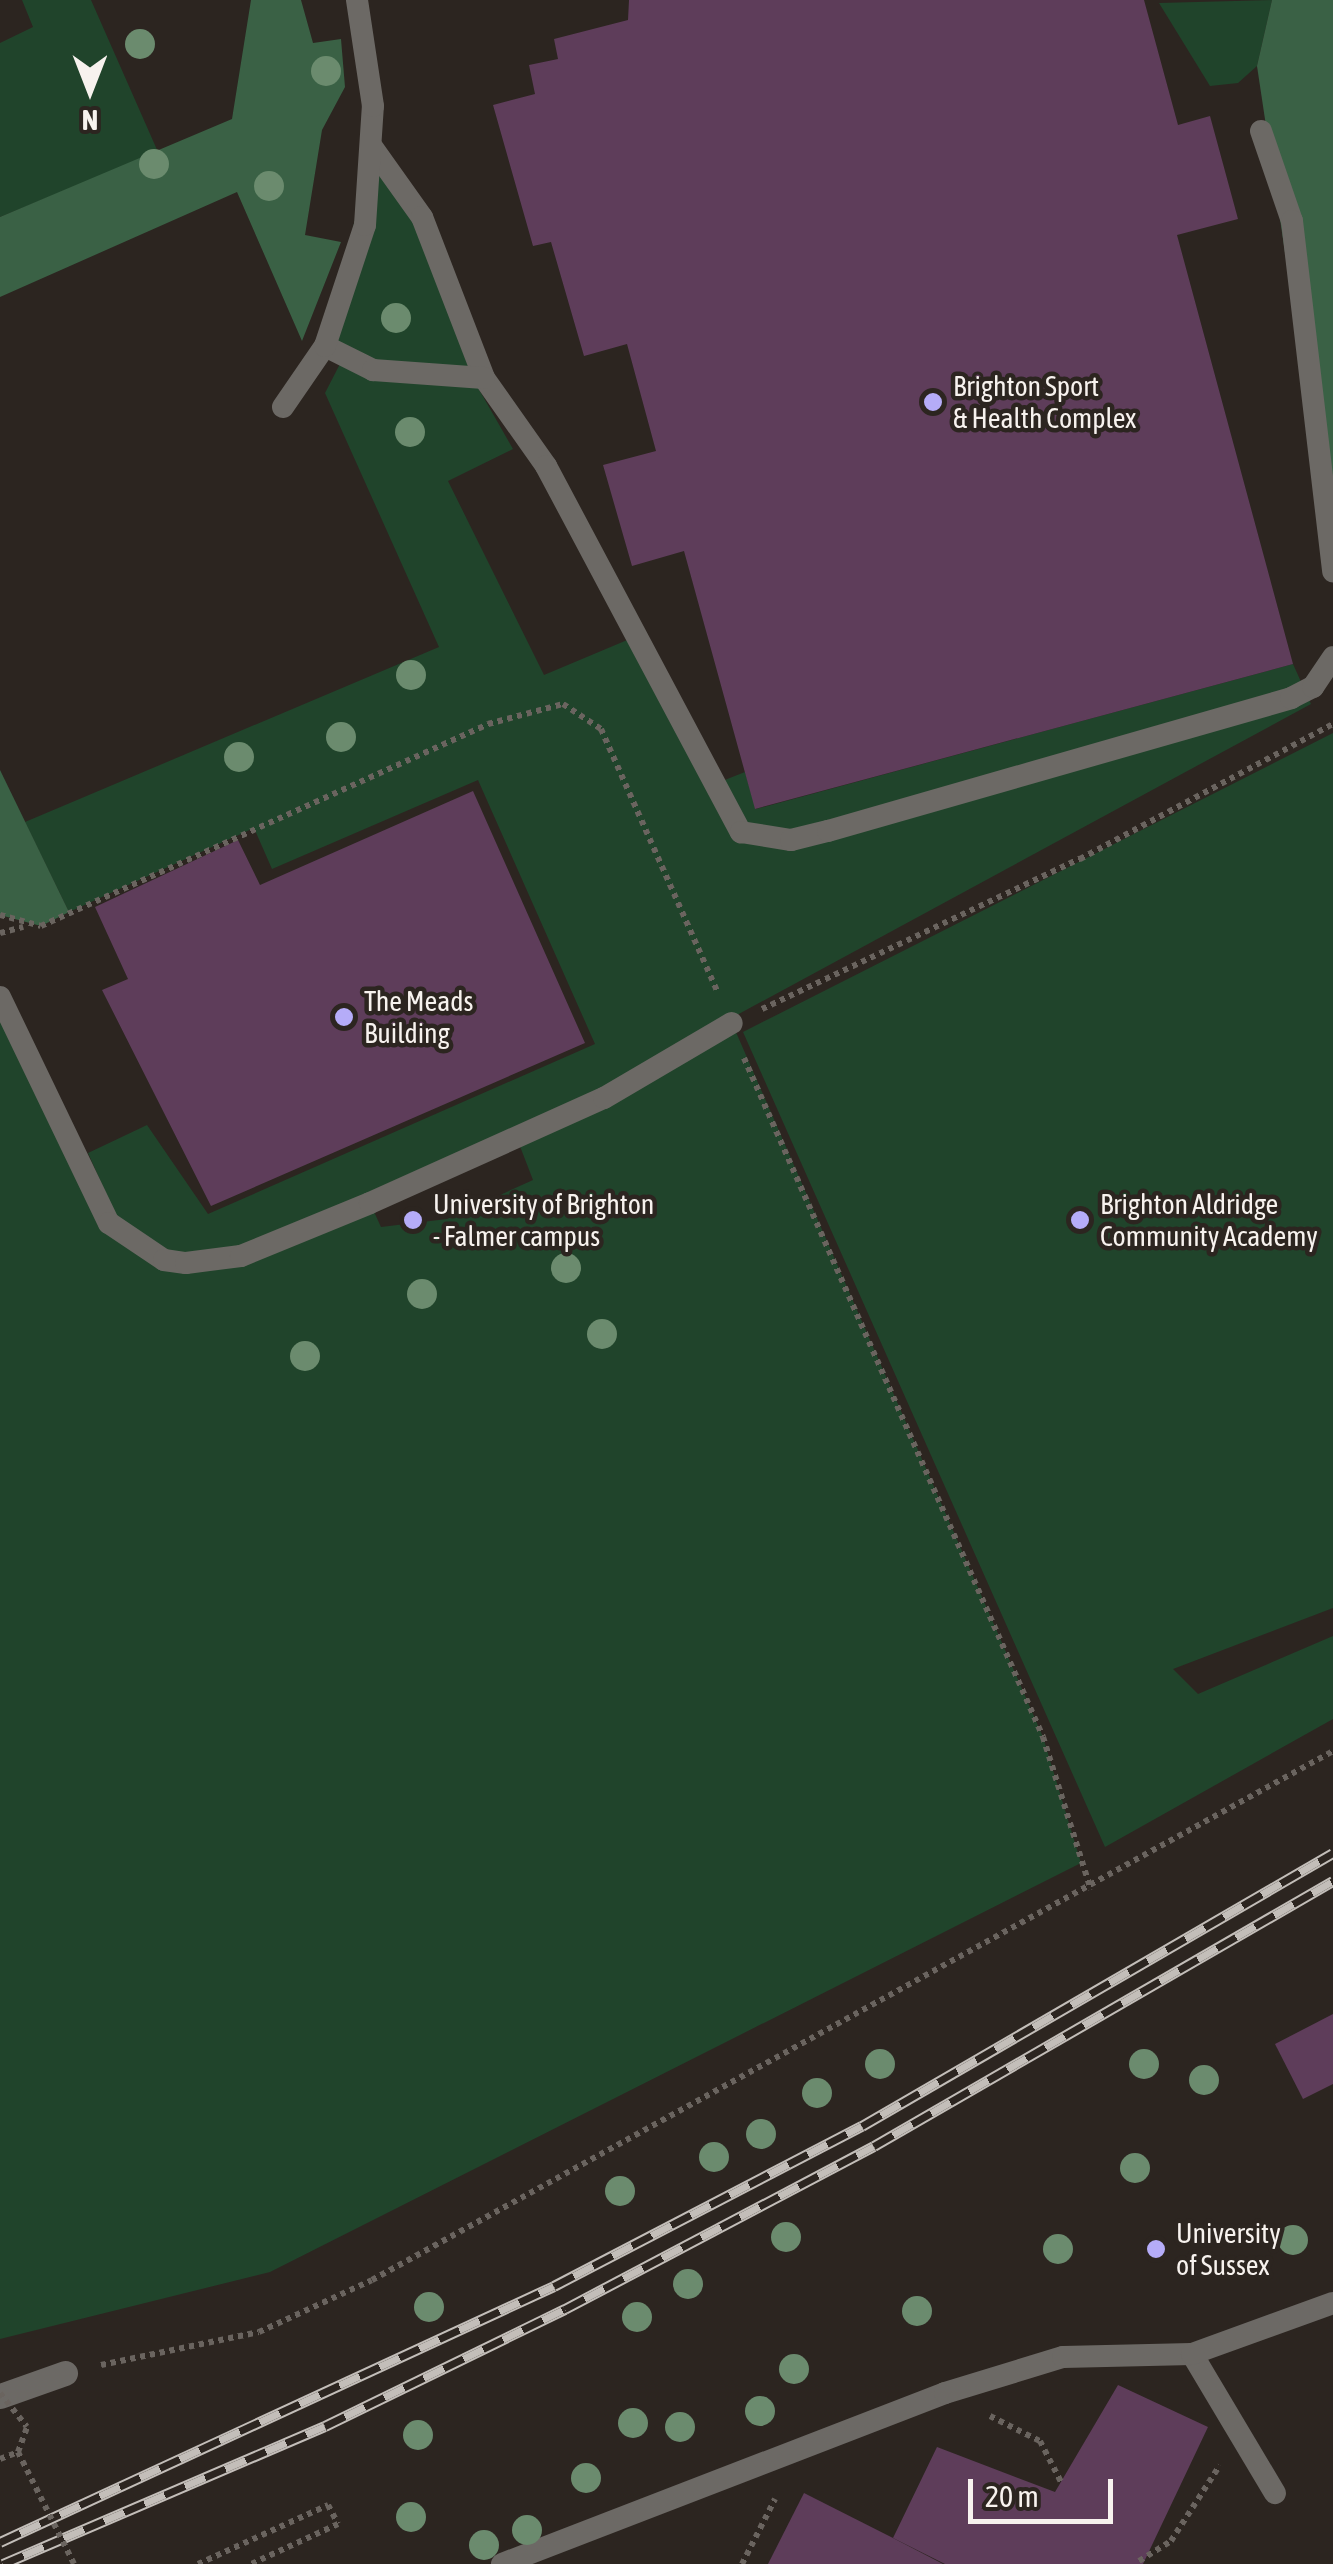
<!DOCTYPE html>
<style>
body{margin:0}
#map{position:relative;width:1333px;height:2564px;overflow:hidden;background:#2c2520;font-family:"Asap Condensed",sans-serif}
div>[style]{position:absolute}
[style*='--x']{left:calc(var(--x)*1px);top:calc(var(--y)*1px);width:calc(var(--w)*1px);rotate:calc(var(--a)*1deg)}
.green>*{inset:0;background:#20442b}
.forest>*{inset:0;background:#3a6145}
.building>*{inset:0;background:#5e3d5a}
.path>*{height:6px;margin-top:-3px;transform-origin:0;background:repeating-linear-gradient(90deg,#6a645f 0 5px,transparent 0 10px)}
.service>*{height:22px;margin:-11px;padding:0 11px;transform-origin:11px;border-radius:11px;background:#6c6965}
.pedestrian>*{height:25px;margin:-12.5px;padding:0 12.5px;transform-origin:12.5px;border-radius:12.5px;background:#6c6965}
.rail>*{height:11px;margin-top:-5.5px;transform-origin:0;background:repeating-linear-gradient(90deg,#2c2520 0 22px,#c3beb9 0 44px);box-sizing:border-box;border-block:2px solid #c3beb9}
.path-bridge>*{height:6px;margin-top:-3px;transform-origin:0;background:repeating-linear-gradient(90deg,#6a645f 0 5px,transparent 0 10px)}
.trees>*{width:30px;height:30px;margin:-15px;border-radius:50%;background:#6b8b6e}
.dots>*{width:28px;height:28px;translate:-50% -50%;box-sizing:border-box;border:5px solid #2c2520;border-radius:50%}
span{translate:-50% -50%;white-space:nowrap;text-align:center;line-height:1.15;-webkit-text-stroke:9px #2c2520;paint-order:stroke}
.poi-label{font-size:28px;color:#f7f2ee}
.left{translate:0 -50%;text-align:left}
.north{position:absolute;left:40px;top:40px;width:100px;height:100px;-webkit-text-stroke:8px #2c2520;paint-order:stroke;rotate:180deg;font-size:28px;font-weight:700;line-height:40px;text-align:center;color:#f7f2ee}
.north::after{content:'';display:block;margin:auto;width:35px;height:45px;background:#f7f2ee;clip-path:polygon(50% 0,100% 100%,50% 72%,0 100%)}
.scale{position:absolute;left:968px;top:2479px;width:145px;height:45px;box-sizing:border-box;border:5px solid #f7f2ee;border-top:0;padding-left:12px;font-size:30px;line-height:35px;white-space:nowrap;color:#f7f2ee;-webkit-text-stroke:8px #2c2520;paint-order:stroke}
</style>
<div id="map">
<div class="green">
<div style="clip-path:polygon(22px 0,91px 0,158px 152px,0 217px,0 43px,33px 27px)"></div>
<div style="clip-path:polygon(1272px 0,1257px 66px,1238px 83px,1210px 86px,1159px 3px)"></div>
<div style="clip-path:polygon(372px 147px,396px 172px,473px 379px,513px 449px,448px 481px,544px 675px,632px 638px,712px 785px,745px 772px,756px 809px,1293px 664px,1311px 704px,604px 1087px,233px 1253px,177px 1256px,116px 1216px,88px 1153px,147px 1125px,208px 1214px,595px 1044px,478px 780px,272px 869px,254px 828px,69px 912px,25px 822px,439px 647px,325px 393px,342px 360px,325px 346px)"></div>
<div style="clip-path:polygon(1333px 733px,1333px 1608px,1173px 1669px,1198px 1694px,1333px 1636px,1333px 1719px,1105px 1847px,743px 1032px)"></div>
<div style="clip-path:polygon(0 997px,109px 1223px,186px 1263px,370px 1203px,381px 1227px,447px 1219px,533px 1180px,516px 1136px,732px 1023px,1043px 1737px,1081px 1863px,270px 2272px,0 2339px)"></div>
</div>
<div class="forest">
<div style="clip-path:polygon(251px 0,301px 0,313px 43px,341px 39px,345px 87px,322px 130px,305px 235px,341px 242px,302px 341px,237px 192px,0 297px,0 217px,232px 119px)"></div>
<div style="clip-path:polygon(1272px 0,1333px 0,1333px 572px,1257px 66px)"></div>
<div style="clip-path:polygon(0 770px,69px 912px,41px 926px,0 915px)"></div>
</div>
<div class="building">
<div style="clip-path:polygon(629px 0,1144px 0,1178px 125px,1210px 116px,1238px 219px,1177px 235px,1293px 664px,755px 809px,684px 551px,632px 566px,603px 465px,656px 451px,627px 344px,584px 356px,551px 242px,533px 246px,493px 105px,535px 94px,529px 65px,558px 59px,554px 39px,628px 20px)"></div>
<div style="clip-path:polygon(473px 791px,585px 1043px,211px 1206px,102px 990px,128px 979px,95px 907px,238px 840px,260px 885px)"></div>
<div style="clip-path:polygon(1333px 2014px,1333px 2084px,1303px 2099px,1275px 2044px)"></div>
<div style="clip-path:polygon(1118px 2385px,1208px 2427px,1143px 2564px,945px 2564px,893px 2538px,937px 2447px,1055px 2492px)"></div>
<div style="clip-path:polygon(804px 2493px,893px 2538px,943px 2564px,768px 2564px)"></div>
</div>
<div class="path">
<div style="--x:0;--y:915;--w:42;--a:15"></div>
<div style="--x:41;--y:926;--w:491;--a:-24.3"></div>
<div style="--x:488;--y:724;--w:78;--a:-14.9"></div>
<div style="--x:563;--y:704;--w:45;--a:33.3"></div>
<div style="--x:601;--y:729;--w:287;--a:66.1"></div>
<div style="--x:0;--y:933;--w:24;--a:-15"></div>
<div style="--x:762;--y:1009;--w:352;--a:-25.3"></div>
<div style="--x:1080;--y:859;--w:287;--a:-28.1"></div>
<div style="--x:744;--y:1058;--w:742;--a:66.23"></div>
<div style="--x:1043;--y:1737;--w:160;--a:72.6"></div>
<div style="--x:101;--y:2365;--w:161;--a:-11.8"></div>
<div style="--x:259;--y:2332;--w:124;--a:-24.7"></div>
<div style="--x:372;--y:2280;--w:1097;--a:-28.83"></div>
<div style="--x:990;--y:2416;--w:56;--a:26.6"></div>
<div style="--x:1040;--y:2441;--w:46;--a:62.9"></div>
<div style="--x:0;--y:2459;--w:19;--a:-21"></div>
<div style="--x:18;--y:2452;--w:27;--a:-70"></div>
<div style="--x:1139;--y:2561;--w:38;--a:-32"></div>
<div style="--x:1171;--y:2541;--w:90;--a:-57.2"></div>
<div style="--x:198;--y:2564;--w:143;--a:-24.4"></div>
<div style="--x:328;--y:2505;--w:21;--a:62"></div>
<div style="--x:338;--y:2524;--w:96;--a:155.3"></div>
<div style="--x:742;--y:2564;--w:73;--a:-63.1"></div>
</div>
<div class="service">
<div style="--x:1261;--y:131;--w:95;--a:71"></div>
<div style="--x:1292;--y:221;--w:353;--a:83.3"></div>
<div style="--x:372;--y:147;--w:86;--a:54.5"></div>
<div style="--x:422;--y:217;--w:173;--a:68.9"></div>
<div style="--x:484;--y:378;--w:108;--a:54.8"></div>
<div style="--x:546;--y:466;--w:415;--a:62"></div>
<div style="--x:741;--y:832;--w:51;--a:9.1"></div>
<div style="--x:791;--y:840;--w:38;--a:-14"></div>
<div style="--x:828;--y:831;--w:482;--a:-16"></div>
<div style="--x:1291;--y:698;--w:25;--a:-27"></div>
<div style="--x:1313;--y:687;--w:36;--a:-56"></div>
<div style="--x:325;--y:346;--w:54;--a:26.6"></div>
<div style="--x:373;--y:370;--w:111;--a:4.1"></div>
<div style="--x:283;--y:407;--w:74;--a:-55.5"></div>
<div style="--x:325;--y:346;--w:127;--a:-71.7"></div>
<div style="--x:365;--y:225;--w:119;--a:-86.2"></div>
<div style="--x:373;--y:106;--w:107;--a:-98.6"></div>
<div style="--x:0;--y:997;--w:251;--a:64.3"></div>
<div style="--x:109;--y:1223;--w:66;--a:33.9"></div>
<div style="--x:164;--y:1260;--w:22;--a:8"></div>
<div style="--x:186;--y:1263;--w:55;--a:-7.3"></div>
<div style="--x:241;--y:1256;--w:139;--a:-22.3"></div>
<div style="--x:370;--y:1203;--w:256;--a:-24.2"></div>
<div style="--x:604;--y:1098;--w:148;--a:-30.4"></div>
<div style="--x:1192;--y:2354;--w:162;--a:59.2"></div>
<div style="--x:502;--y:2564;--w:475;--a:-21.1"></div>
<div style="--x:945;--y:2393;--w:123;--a:-17"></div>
<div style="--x:1063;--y:2357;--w:129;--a:-1.3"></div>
<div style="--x:1192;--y:2354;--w:150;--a:-19.9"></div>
</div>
<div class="pedestrian">
<div style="--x:0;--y:2396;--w:69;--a:-19.5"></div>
</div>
<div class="rail">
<div style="--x:0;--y:2542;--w:610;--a:-24.8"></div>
<div style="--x:554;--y:2286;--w:347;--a:-27.5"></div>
<div style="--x:862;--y:2126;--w:544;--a:-30.1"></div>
<div style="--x:3;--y:2564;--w:350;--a:-23.2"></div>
<div style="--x:325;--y:2426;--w:267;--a:-26"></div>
<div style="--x:565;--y:2309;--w:349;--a:-27.8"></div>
<div style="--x:874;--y:2146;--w:530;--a:-30"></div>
</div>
<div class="path-bridge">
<div style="--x:0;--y:2393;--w:43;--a:51.5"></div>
<div style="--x:18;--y:2452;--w:125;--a:63.4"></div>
</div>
<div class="trees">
<div style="left:140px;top:44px"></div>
<div style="left:326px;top:71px"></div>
<div style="left:154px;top:164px"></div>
<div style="left:269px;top:186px"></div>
<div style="left:396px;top:318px"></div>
<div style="left:410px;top:432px"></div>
<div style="left:411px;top:675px"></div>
<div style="left:341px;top:737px"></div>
<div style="left:239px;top:757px"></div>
<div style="left:566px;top:1268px"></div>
<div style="left:422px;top:1294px"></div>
<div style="left:602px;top:1334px"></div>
<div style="left:305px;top:1356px"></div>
<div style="left:880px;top:2064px"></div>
<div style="left:1144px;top:2064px"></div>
<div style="left:1204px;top:2080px"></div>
<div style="left:817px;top:2093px"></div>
<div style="left:761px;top:2134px"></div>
<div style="left:714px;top:2157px"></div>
<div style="left:1135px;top:2168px"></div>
<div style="left:620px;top:2191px"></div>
<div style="left:786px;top:2237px"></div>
<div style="left:1293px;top:2240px"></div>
<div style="left:1058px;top:2249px"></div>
<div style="left:688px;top:2284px"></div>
<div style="left:429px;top:2307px"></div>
<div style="left:917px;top:2311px"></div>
<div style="left:637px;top:2317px"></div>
<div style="left:794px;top:2369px"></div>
<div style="left:760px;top:2411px"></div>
<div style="left:633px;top:2423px"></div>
<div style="left:680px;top:2427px"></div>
<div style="left:418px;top:2435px"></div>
<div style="left:586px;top:2478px"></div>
<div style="left:411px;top:2517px"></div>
<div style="left:527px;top:2530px"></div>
<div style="left:484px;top:2545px"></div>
</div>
<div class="dots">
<div style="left:933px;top:402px;background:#b5acf8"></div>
<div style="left:344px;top:1017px;background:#b5acf8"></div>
<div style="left:413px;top:1220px;background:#b5acf8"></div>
<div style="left:1080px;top:1220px;background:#b5acf8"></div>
<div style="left:1156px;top:2249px;background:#b5acf8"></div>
</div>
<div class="poi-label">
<span class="left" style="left:953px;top:402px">Brighton Sport<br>&amp; Health Complex</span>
<span class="left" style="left:364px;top:1017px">The Meads<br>Building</span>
<span class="left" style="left:433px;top:1220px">University of Brighton<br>- Falmer campus</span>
<span class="left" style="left:1100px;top:1220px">Brighton Aldridge<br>Community Academy</span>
<span class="left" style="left:1176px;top:2249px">University<br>of Sussex</span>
</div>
<div class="north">N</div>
<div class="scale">20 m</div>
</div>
